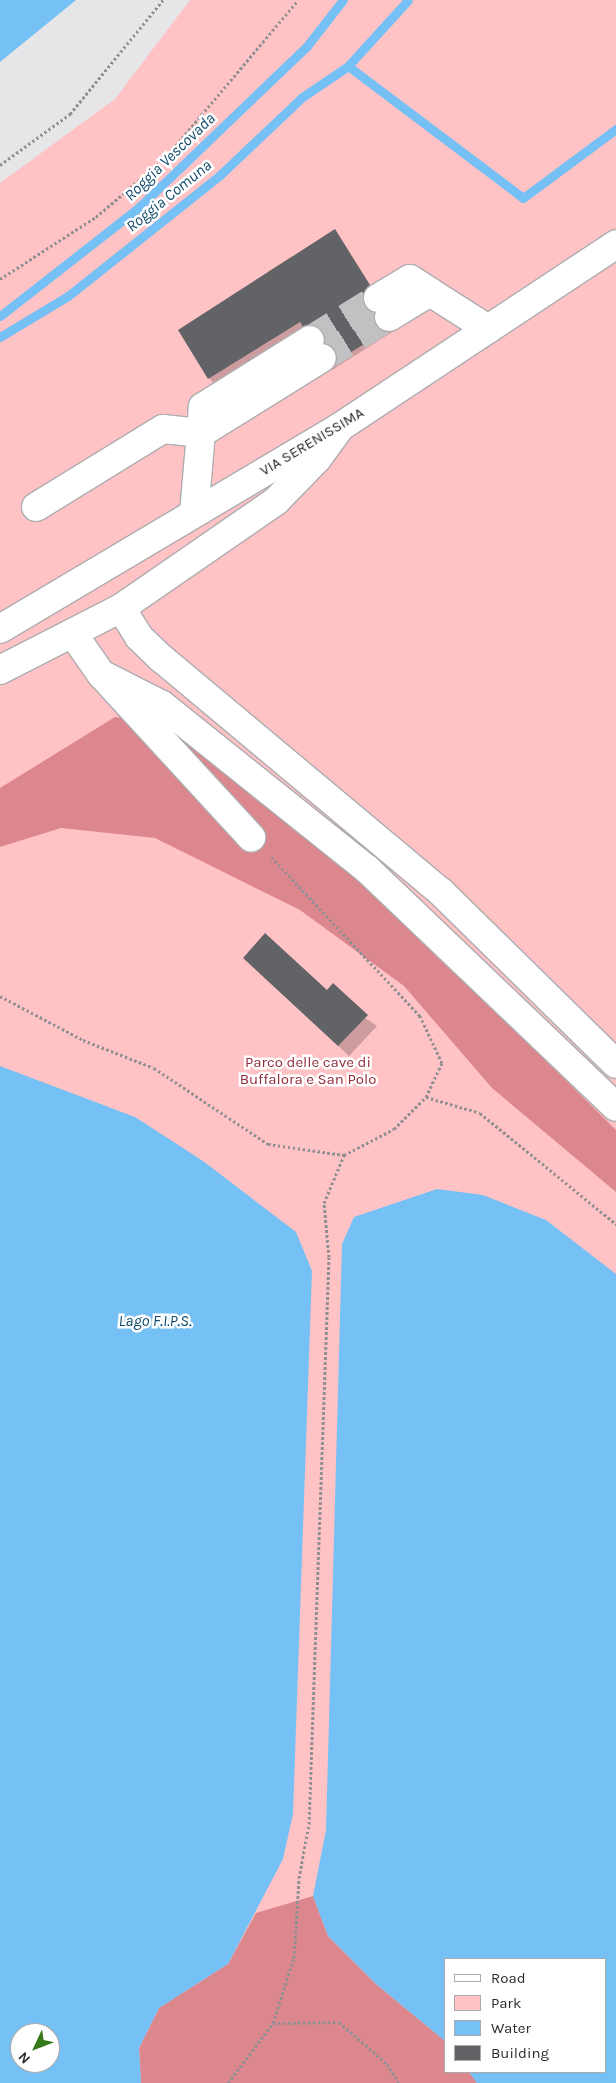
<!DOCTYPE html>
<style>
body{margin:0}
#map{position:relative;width:616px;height:2083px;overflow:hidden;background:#e6e5e8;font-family:Karla,sans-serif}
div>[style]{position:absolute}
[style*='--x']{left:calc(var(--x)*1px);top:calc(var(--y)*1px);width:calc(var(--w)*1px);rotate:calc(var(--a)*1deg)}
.green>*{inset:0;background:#ffc3c6}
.forest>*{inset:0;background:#dc878d}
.water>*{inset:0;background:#75c0f4}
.shadow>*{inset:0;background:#0003}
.stream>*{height:9px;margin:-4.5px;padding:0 4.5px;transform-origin:4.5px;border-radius:4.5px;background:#75c0f4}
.building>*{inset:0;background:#626366}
.minor-tunnel>*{height:28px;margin-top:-14px;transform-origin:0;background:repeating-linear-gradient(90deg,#c1c0c2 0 28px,transparent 0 42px)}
.path>*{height:3px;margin-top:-1.5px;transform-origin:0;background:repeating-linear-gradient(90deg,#908f91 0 2.5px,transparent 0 5px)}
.roads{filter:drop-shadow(1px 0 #aeacaf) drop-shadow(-1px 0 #aeacaf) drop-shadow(0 1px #aeacaf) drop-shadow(0 -1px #aeacaf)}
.minor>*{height:28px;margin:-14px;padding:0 14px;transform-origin:14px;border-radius:14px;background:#fff}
.major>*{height:28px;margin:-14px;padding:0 14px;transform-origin:14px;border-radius:14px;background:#fff}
span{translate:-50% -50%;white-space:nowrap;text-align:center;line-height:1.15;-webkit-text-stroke:5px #fff;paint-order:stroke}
.street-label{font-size:15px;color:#2b2b2c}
.park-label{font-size:15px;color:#922d3d}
.water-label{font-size:16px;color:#104a6c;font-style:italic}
.legend{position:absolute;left:444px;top:1958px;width:162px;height:115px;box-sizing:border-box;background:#fff;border:1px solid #aaaaab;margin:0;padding:6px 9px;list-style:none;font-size:15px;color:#2b2b2c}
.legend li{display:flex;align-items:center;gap:10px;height:25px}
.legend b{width:25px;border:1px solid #aaaaab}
.north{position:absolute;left:10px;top:2023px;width:50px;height:50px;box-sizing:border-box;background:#fff;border:1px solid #aaaaab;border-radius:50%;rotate:227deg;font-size:14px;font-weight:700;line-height:20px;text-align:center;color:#2b2b2c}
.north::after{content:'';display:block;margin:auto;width:18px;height:22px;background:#377a1c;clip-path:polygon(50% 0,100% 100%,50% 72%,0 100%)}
</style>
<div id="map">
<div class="green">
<div style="clip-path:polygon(evenodd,190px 0,616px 0,616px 2083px,0 2083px,0 183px,115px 99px,190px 0,445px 1959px,605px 1959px,605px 2072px,445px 2072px,445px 1959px,190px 0,20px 2033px,50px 2033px,50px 2063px,20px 2063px,20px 2033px)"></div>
</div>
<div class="forest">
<div style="clip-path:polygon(115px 717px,164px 722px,358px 875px,616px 1130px,616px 1192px,492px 1088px,404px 986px,300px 910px,155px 838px,61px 828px,0 847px,0 788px)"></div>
<div style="clip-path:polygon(313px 1896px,328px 1936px,376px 1984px,445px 2041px,445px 2072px,469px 2072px,477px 2083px,141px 2083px,139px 2048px,159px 2008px,228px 1964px,256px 1913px)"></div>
</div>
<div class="water">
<div style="clip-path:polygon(0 0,76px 0,0 62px)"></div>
<div style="clip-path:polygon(evenodd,0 1066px,135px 1117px,203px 1161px,296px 1232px,312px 1271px,293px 1814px,283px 1859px,228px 1964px,159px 2008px,139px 2048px,141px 2083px,0 2083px,0 1066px,20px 2033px,50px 2033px,50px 2063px,20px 2063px,20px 2033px)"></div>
<div style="clip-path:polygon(437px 1189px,483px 1195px,546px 1220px,616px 1274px,616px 2083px,477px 2083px,469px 2072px,605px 2072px,605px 1959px,445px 1959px,445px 2041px,376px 1984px,328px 1936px,313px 1896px,326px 1830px,342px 1244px,354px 1217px)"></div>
</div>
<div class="shadow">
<div style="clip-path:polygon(335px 230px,397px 329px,332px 370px,328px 366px,216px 386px,209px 378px,269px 271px)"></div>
<div style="clip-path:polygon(255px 968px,327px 992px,377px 1026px,349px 1056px)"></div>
</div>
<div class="stream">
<div style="--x:348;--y:66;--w:219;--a:37"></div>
<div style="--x:523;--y:198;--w:116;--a:-36.6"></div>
<div style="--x:0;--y:316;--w:174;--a:-38"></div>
<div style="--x:137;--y:209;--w:236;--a:-43.8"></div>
<div style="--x:307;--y:46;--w:58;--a:-52"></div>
<div style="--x:0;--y:337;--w:79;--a:-31.1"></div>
<div style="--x:68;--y:296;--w:194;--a:-38.5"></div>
<div style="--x:220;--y:175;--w:112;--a:-43.5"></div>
<div style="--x:301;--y:98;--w:57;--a:-34.2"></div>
<div style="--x:348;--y:66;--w:89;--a:-47.7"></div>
</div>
<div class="building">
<div style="clip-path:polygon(335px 229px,395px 325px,327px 367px,300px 322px,208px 379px,178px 330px)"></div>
<div style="clip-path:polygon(265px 933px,327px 990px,333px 983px,368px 1015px,338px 1046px,243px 958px)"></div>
</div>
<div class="minor-tunnel">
<div style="--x:310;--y:340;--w:80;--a:-31.7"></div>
<div style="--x:322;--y:358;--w:79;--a:-31.5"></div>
</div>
<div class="path">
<div style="--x:0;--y:165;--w:87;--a:-36.1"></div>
<div style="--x:70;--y:114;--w:147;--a:-50.8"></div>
<div style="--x:0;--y:279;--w:114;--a:-32.9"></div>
<div style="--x:96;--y:217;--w:92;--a:-40.6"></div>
<div style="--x:166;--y:157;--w:205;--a:-49.9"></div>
<div style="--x:0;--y:996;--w:94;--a:27.9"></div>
<div style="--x:83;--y:1040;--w:76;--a:21.5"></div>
<div style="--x:154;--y:1068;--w:137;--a:33.7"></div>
<div style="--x:268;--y:1144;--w:77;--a:8.2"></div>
<div style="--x:344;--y:1155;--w:56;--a:-27.5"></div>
<div style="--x:394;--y:1129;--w:45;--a:-45"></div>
<div style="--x:426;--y:1097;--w:38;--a:-65"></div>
<div style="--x:442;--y:1063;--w:52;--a:-115.1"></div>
<div style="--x:420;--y:1016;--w:218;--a:-133.1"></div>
<div style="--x:426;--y:1097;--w:56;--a:16.5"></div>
<div style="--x:480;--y:1113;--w:176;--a:39.2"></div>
<div style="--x:273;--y:2023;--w:68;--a:-72.1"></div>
<div style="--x:294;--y:1958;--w:80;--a:-86.4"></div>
<div style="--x:299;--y:1878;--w:55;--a:-79.5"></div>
<div style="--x:309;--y:1824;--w:567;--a:-87.98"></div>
<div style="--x:329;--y:1257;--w:54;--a:-95.3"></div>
<div style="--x:324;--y:1203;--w:52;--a:-67.4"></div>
<div style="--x:228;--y:2083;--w:75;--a:-53.1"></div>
<div style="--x:273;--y:2023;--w:66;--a:-0.9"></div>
<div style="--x:339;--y:2022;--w:64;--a:41.2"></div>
<div style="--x:387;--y:2064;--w:22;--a:58"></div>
</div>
<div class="roads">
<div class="minor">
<div style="--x:378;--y:298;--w:37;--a:-31"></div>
<div style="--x:410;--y:279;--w:24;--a:33"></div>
<div style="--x:389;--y:317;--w:48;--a:-31.4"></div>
<div style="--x:430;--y:292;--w:69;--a:32.5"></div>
<div style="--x:36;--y:507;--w:149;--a:-31.6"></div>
<div style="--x:163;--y:429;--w:38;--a:6"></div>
<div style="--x:201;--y:433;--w:26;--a:-86"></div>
<div style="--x:203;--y:407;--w:126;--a:-32.1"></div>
<div style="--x:194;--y:513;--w:80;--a:-85"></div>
<div style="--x:201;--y:433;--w:142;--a:-31.8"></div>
<div style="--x:121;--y:608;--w:34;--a:58"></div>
<div style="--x:139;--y:637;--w:30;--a:44"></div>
<div style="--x:161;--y:658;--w:365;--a:39.9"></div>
<div style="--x:441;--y:892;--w:245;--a:44.5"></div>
<div style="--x:73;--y:634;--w:49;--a:55"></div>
<div style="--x:101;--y:674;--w:222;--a:47.4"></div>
<div style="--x:0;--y:670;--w:136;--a:-27.1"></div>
<div style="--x:121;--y:608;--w:188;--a:-34.6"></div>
<div style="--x:276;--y:501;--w:59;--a:-45.7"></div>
<div style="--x:317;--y:459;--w:39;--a:-54"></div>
<div style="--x:101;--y:674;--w:68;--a:26.9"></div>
<div style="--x:162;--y:705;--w:263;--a:38.7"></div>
<div style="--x:367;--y:869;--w:344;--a:43.7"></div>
</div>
<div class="major">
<div style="--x:0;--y:629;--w:395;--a:-30.7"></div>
<div style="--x:340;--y:427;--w:331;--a:-33.5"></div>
</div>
</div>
<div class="street-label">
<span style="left:312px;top:442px;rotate:-31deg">VIA SERENISSIMA</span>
</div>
<div class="park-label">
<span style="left:308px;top:1071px">Parco delle cave di<br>Buffalora e San Polo</span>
</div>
<div class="water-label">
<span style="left:170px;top:157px;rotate:-44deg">Roggia Vescovada</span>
<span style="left:169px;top:196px;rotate:-39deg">Roggia Comuna</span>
<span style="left:155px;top:1321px">Lago F.I.P.S.</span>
</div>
<ul class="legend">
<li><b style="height:6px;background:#fff"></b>Road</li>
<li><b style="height:14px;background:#ffc3c6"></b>Park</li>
<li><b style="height:14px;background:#75c0f4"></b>Water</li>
<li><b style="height:14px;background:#626366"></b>Building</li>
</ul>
<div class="north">N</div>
</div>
